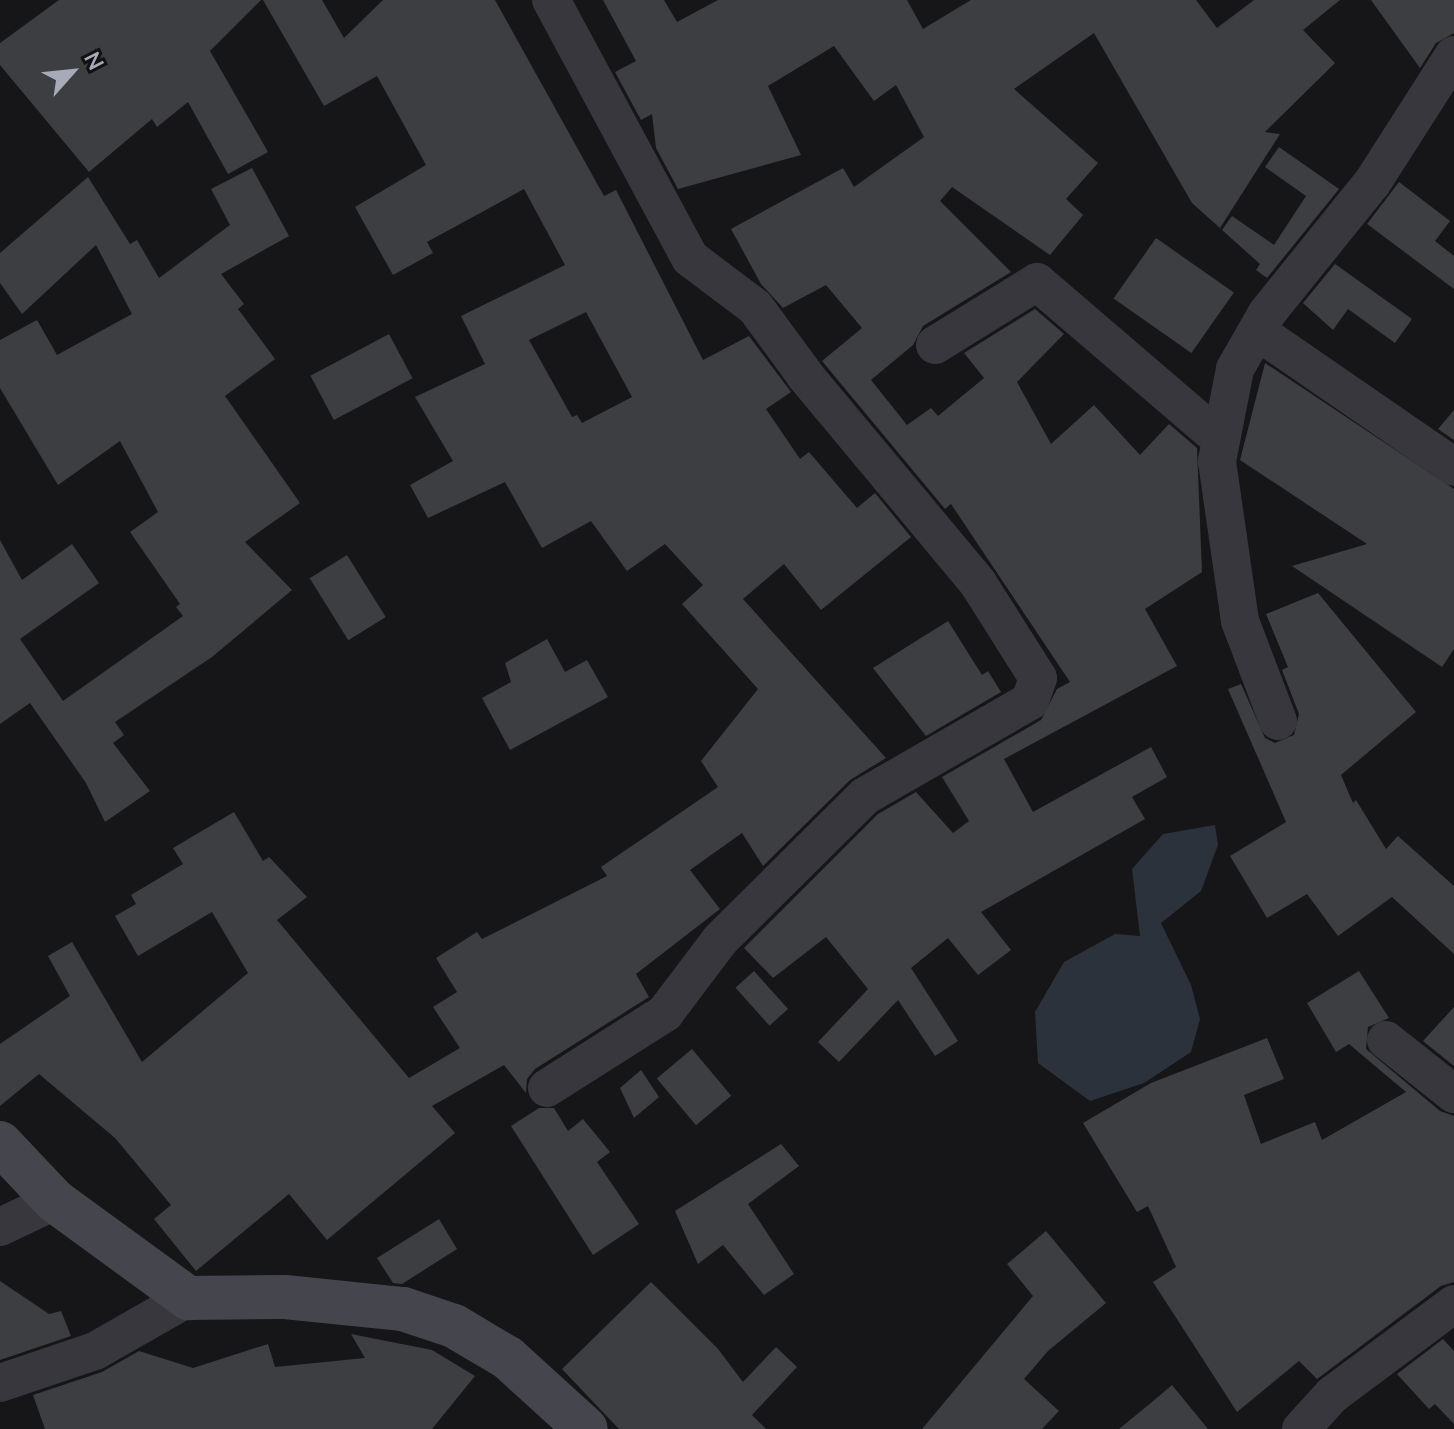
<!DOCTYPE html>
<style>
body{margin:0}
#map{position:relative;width:1454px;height:1429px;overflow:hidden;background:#161618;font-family:"Nunito Sans",sans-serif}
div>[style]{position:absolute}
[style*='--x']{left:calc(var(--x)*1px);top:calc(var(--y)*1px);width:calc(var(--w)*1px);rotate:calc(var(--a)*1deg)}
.water>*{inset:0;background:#2b323c}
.building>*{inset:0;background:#3d3e42;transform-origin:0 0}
.minor>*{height:38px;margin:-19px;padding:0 19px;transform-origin:19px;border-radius:19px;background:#37373d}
.secondary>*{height:44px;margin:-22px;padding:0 22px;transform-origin:22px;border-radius:22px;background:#44454d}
span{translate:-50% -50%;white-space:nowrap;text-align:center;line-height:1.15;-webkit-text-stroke:6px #111113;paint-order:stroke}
.north{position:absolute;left:32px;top:32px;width:80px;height:80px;-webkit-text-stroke:6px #111113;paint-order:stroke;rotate:63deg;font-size:22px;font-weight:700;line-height:32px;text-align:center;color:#a7aab8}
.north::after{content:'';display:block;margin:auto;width:28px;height:36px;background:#a7aab8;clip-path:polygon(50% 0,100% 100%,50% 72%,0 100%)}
</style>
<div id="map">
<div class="water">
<div style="clip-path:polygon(1215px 825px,1218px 845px,1201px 891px,1161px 923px,1191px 985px,1200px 1019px,1191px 1052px,1144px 1083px,1090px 1101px,1038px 1063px,1035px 1012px,1064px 962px,1115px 934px,1140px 936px,1132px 869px,1163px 834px)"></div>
</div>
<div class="building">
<div style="clip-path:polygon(59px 0,261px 0,210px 51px,268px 152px,228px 174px,188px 102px,157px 127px,152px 119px,89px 172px,0 65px,0 43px)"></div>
<div style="clip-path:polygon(evenodd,263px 0,322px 0,344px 38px,383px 0,495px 0,604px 196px,616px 190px,703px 360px,749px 336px,791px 392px,766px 409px,800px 459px,809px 452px,857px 508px,875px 493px,911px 537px,821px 610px,784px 564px,743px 599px,886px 758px,850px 780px,763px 866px,742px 833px,690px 870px,720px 909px,636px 974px,649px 997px,535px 1069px,527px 1079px,526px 1093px,504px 1065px,432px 1106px,455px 1133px,327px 1240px,289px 1194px,196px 1271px,154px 1219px,171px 1205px,115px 1138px,39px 1074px,0 1106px,0 1044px,70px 996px,48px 956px,72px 942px,142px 1062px,248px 973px,212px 912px,138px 956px,115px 916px,136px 904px,131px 895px,183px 864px,173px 848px,234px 812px,263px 861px,269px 857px,307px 897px,277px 920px,409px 1078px,460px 1048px,433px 1007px,457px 992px,436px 958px,477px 932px,482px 939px,607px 876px,601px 867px,718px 787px,701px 761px,758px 689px,682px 604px,703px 585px,665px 544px,627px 571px,591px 521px,542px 548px,505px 482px,428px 518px,410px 485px,453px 461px,415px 397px,485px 364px,461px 316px,565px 265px,524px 189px,427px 242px,433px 253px,393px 275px,355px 207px,426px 165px,377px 76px,324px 106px,263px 0,586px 312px,632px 397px,582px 423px,577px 415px,572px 417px,529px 340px,586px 312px)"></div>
<div style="clip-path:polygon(603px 0,664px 0,677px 22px,718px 0,907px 0,923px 29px,971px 0,1196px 0,1217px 28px,1254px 0,1340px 0,1303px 30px,1335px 63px,1265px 132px,1280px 134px,1220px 228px,1192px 203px,1094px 33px,1014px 89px,1098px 163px,1066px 199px,1083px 215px,1050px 255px,952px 187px,940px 201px,1011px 272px,923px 326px,913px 345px,871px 380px,907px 425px,931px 408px,938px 416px,984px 378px,964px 353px,1035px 309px,1064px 334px,1017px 382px,1051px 444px,1094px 405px,1140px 455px,1169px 424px,1197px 448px,1202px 572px,1145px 609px,1177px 666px,1004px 759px,1033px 812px,1151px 747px,1167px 777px,1132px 797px,1145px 819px,981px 912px,1011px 950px,978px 975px,948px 938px,911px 968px,958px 1041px,935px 1056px,898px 1000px,839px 1062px,818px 1042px,868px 989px,826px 937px,773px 978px,744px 948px,878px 814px,916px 792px,953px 833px,969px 821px,942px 777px,1041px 720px,1057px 689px,1070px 682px,951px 504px,945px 509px,822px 361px,862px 328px,826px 285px,783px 308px,761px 284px,731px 229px,843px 168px,854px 187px,924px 137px,896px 85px,874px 101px,834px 46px,768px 86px,801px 155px,678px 189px,656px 148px,652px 114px,641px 120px,615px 72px,636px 61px)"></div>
<div style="clip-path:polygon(1371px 0,1454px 0,1454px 33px,1436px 43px,1420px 68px)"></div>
<div style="clip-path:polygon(1279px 147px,1339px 189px,1267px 278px,1256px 270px,1260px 264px,1222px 230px,1232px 216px,1274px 245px,1306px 196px,1265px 167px)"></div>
<div style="clip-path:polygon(252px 168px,289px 236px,221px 274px,244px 304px,238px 309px,275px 359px,225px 396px,300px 503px,245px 542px,292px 590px,212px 657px,115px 722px,124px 735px,113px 743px,150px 791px,105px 822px,86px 783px,30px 703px,0 724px,0 540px,22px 580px,72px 544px,99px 583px,20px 639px,63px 701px,183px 616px,176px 607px,180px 604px,130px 532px,158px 512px,120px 441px,58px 485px,0 388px,0 340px,37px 320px,57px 355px,132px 314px,96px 245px,22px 314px,0 283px,0 253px,88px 177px,130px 244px,137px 240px,159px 278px,230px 225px,211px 189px)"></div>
<div style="clip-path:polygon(1399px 182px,1450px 221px,1435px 241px,1454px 256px,1454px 289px,1367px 224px)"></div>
<div style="left:1156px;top:238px;width:95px;height:74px;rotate:35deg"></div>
<div style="clip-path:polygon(1335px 264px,1412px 319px,1395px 343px,1348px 309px,1333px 330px,1303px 303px)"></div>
<div style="left:389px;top:334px;width:50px;height:89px;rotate:62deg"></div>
<div style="clip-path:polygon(1265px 363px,1454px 489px,1454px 649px,1442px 667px,1292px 566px,1367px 544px,1240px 460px)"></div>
<div style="clip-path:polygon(1454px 410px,1454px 440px,1438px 429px)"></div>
<div style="left:347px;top:555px;width:73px;height:44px;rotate:58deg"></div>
<div style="clip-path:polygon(1318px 593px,1416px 712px,1341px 775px,1353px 803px,1356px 800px,1386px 849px,1398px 836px,1454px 886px,1454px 954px,1392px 897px,1338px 936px,1307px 894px,1267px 918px,1230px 856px,1286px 822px,1228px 689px,1241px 684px,1265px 738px,1275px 743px,1294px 735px,1299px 714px,1282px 670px,1288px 667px,1266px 614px)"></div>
<div style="clip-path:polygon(948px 621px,982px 675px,988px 671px,1001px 692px,926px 736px,873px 668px)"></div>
<div style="clip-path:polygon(547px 639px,565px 672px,587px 660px,608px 697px,510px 750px,482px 698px,511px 682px,505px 663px)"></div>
<div style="left:754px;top:971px;width:51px;height:25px;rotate:48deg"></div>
<div style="clip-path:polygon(1359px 971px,1389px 1018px,1368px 1027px,1366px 1049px,1440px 1111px,1454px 1116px,1454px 1282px,1441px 1286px,1317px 1379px,1299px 1361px,1237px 1412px,1153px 1282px,1176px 1267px,1148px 1206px,1137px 1212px,1083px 1123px,1151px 1083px,1267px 1038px,1284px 1079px,1244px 1095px,1261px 1144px,1315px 1122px,1322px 1140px,1406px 1092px,1349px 1044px,1336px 1052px,1307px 1003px)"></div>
<div style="clip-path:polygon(1454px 1007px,1454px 1066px,1423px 1041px)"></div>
<div style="left:692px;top:1049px;width:61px;height:46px;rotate:50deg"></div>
<div style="clip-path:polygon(641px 1070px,659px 1097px,634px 1118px,620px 1088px)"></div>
<div style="clip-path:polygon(539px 1108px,554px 1108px,568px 1131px,583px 1119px,610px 1152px,597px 1162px,639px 1224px,593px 1255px,511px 1126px)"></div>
<div style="clip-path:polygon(781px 1144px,799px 1166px,748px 1204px,794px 1274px,764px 1295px,723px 1245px,698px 1264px,675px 1211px)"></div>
<div style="clip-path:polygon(439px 1219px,457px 1249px,402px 1284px,393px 1283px,377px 1258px)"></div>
<div style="clip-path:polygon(1046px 1231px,1106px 1303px,1048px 1351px,1024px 1379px,1059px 1411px,1042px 1429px,922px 1429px,1033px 1296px,1007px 1264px)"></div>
<div style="clip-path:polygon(0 1281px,49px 1314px,61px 1311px,71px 1336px,0 1360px)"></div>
<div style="clip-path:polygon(651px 1282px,718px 1349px,743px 1382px,776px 1347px,797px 1367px,752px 1415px,766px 1429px,619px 1429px,562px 1369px)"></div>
<div style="clip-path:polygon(351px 1334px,432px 1350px,475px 1376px,432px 1429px,45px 1429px,33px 1395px,102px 1372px,139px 1351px,193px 1368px,268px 1344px,275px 1367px,365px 1358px)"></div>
<div style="clip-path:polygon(1443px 1339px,1454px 1351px,1454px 1424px,1435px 1404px,1429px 1409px,1397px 1374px)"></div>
<div style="clip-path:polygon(1172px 1385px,1208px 1429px,1119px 1429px,1152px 1402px)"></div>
</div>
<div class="minor">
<div style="--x:1257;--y:331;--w:239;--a:34.6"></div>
<div style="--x:935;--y:345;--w:120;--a:-31.7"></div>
<div style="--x:1037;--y:282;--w:241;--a:40.6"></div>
<div style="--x:1278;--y:721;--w:107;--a:-110.8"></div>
<div style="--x:1240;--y:621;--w:162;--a:-98.2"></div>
<div style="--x:1217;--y:461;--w:94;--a:-78.9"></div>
<div style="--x:1235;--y:369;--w:64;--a:-60.3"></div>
<div style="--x:1267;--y:313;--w:167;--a:-51.1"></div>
<div style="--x:1372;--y:183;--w:152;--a:-57.4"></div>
<div style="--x:1386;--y:1040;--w:87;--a:38.5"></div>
<div style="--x:547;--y:1088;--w:140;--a:-32.4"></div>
<div style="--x:665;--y:1013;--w:91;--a:-53"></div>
<div style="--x:720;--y:940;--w:204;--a:-44.8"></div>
<div style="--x:865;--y:796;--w:190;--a:-29.9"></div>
<div style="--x:1030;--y:701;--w:24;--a:-71"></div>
<div style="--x:1038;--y:678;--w:112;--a:-122.3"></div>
<div style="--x:978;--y:583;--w:271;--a:-129.8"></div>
<div style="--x:805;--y:375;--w:84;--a:-126.3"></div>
<div style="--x:755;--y:307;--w:81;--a:-143"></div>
<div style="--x:690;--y:258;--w:293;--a:-118.3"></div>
<div style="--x:0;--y:1227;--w:61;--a:-25.3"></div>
<div style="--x:0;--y:1383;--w:100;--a:-18.6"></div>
<div style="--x:95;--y:1351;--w:107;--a:-29.7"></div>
<div style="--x:1301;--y:1429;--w:46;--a:-47.6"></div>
<div style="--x:1332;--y:1395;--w:152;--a:-36.7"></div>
</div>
<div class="secondary">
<div style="--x:0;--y:1143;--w:80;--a:46.5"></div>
<div style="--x:55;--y:1201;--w:165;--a:36.1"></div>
<div style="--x:188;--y:1298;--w:97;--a:-0.6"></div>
<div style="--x:285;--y:1297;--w:119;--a:5.8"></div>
<div style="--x:403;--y:1309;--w:54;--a:18.4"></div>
<div style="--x:454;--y:1326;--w:63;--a:30.7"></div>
<div style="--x:508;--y:1358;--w:105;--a:42.3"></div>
</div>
<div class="north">N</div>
</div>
